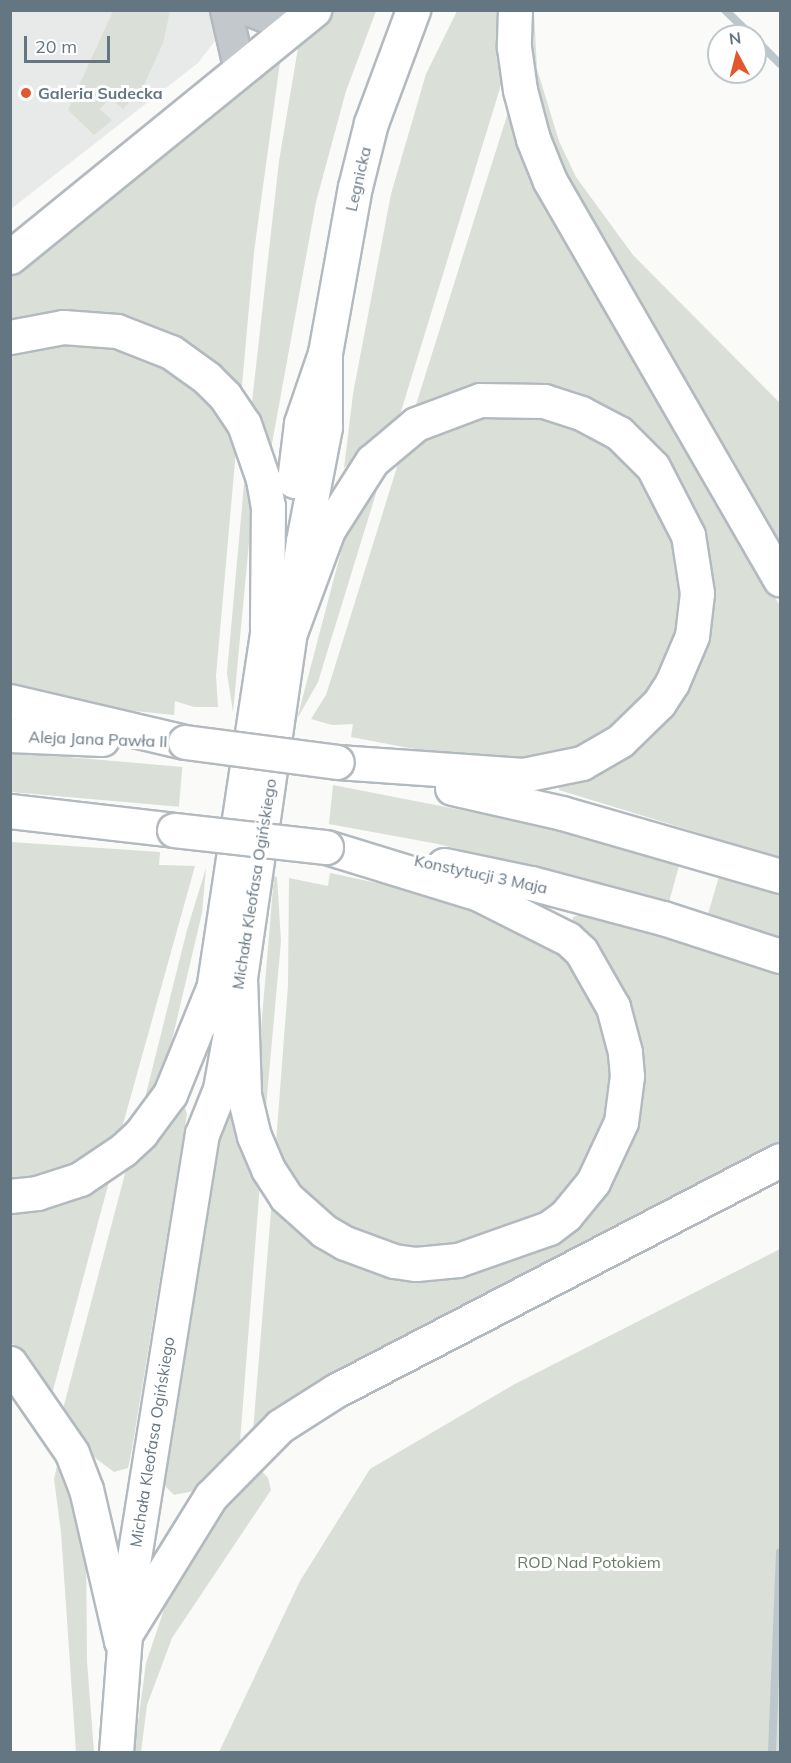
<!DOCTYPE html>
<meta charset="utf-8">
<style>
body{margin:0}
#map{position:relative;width:791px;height:1763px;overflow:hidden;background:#fafaf8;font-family:Mulish,sans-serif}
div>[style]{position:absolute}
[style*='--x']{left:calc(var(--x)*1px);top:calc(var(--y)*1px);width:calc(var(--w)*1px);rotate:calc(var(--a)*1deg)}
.built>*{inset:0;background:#e8e9e9}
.green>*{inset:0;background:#dadfd7;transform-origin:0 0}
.stream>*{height:8px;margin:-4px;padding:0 4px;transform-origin:4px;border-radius:4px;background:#bbc7cb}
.roads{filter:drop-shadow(2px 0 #b3babf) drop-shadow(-2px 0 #b3babf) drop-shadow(0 2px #b3babf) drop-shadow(0 -2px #b3babf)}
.street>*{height:30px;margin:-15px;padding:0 15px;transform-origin:15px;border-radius:15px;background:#c3c8cc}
.secondary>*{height:33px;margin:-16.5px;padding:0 16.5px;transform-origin:16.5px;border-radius:16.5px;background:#fff}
.primary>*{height:33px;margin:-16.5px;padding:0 16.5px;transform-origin:16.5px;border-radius:16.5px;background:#fff}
.bridges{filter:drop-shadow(2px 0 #b5babe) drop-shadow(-2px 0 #b5babe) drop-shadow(0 2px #b5babe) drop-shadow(0 -2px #b5babe)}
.primary-bridge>*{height:33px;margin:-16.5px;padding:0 16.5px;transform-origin:16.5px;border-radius:16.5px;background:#fff}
.dots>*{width:16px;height:16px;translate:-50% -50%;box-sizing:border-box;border:3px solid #fff;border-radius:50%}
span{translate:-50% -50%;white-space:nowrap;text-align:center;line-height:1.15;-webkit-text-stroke:6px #fff;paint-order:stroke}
.poi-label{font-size:16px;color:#657683;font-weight:700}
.left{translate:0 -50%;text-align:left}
.street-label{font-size:16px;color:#657683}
.park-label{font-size:16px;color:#687a64}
.frame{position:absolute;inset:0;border:12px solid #657683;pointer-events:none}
.north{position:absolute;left:707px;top:24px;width:60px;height:60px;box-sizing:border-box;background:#fff;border:2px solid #c1c8cd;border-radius:50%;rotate:353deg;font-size:16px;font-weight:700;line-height:24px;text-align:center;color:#657683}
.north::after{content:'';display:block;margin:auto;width:21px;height:27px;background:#e4572e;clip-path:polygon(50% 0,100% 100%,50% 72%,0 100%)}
.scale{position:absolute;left:24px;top:36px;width:86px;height:27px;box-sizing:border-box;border:3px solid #657683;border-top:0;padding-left:8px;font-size:18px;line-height:21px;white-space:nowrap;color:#657683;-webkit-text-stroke:4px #fff;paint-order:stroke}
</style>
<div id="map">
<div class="built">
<div style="clip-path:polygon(11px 11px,238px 11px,198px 63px,11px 209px)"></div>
</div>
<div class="green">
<div style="clip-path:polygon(113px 11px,170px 11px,163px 43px,144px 85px,123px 109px,110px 98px,100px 109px,112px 120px,94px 135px,68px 110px)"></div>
<div style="clip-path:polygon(334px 11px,376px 11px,346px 91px,316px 202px,271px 449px,251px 411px,279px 161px,299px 42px)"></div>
<div style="clip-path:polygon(457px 11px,501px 11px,504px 75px,399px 418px,344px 468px,353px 394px,391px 194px,426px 74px)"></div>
<div style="clip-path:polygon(528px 11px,534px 11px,537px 69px,559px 141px,576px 177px,633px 255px,780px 403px,780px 553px,553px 155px,531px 69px)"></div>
<div style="clip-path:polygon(281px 55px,254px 252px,241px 396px,218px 370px,11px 322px,11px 275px)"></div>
<div style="clip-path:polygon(510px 106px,560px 227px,780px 606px,780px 858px,559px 790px,560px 785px,585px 777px,710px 615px,626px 422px,414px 411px)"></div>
<div style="clip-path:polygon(81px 340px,148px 355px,197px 386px,237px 439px,216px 676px,218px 707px,194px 707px,175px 701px,174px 715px,54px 703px,11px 689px,11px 352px)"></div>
<div style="clip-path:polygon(484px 413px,542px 415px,596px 435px,642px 475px,675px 539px,683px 611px,660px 678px,624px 720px,561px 756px,478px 761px,351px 737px,353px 724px,332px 725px,311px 719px,326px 695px,402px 451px,419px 438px)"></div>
<div style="clip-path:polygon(246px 462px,252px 480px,250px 532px,233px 712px,227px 673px)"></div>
<div style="clip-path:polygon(381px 477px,318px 682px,297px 719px,349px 521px)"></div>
<div style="left:11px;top:752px;width:172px;height:40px;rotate:5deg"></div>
<div style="clip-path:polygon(333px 785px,558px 829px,680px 862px,669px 902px,438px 844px,329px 824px)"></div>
<div style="clip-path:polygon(11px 842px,160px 852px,159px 865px,195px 866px,120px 1135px,74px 1167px,11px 1183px)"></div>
<div style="clip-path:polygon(206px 868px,202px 913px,169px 1053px,162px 1077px,142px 1110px,187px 930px)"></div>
<div style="clip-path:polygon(330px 873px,500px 909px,561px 947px,591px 991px,612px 1055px,612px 1100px,590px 1160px,555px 1207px,499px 1235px,416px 1252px,349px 1230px,313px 1205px,275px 1156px,288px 985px,289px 878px,328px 886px)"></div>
<div style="clip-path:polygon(720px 873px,780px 893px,780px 938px,708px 914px)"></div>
<div style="clip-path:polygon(274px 876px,277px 877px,281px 941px,264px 1129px,257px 1077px)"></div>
<div style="clip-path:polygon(579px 915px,658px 935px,780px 974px,780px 1144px,253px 1431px,272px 1199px,461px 1273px,557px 1240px,635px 1123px,572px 923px,573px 917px)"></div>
<div style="clip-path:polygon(183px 1102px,187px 1114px,132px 1449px,128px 1468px,114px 1472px,90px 1454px,63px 1409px,127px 1166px)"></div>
<div style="clip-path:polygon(231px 1115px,260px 1183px,240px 1442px,194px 1491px,174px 1495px,163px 1484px,222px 1120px)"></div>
<div style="clip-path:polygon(110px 1178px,52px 1394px,11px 1342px,10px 1209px)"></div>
<div style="clip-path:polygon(780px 1249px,780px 1752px,219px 1752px,300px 1581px,370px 1469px,513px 1385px)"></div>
<div style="clip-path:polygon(59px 1457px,86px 1543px,87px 1661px,94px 1752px,76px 1752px,61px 1532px,54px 1479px)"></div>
<div style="clip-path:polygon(256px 1465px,268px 1478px,271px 1490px,172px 1638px,147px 1705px,141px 1752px,134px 1752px,146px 1663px,176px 1574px,187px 1552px)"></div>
</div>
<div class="stream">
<div style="--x:725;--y:10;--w:37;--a:44"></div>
<div style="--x:755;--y:39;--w:35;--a:45"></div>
<div style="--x:772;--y:1752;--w:200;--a:-87.7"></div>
</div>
<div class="roads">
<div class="street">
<div style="--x:226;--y:10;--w:63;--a:77.1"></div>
<div style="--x:248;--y:10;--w:49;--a:21.4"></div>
</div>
<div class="secondary">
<div style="--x:294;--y:481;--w:58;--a:-83.1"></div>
<div style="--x:301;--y:423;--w:74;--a:-71.1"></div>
<div style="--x:325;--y:353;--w:169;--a:-79.8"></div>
<div style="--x:355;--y:187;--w:66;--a:-76"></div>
<div style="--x:371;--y:123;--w:121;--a:-69.6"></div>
<div style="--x:209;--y:1017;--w:423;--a:-81.4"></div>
<div style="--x:116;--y:1752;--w:157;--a:-85.6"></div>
<div style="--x:128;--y:1595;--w:467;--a:-80.9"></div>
<div style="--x:202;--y:1134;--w:48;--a:-68.2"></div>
<div style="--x:220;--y:1089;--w:113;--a:-79.8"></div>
<div style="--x:240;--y:978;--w:442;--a:-81.8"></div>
<div style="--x:303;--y:541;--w:116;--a:-79.1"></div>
<div style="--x:325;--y:427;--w:74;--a:-90"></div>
</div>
<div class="primary">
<div style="--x:515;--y:10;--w:37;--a:92"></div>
<div style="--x:514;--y:47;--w:43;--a:82.1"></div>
<div style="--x:520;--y:90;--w:51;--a:75.1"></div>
<div style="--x:533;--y:139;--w:45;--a:68"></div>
<div style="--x:550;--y:181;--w:460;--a:60"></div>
<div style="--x:10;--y:257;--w:392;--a:-39.1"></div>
<div style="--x:10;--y:337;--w:54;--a:-10.7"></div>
<div style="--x:63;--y:327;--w:54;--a:4.2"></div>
<div style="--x:117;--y:331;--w:58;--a:21.3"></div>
<div style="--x:171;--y:352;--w:44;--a:35.8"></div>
<div style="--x:207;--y:378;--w:25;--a:45"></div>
<div style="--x:225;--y:396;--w:34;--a:56"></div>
<div style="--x:244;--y:424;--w:58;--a:70.9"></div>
<div style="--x:263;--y:479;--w:27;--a:80"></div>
<div style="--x:268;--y:506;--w:121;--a:90.5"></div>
<div style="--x:291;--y:630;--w:107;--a:-69.7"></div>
<div style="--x:328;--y:530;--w:82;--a:-57.5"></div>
<div style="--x:372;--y:461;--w:57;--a:-40.1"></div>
<div style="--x:416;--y:424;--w:68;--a:-20.6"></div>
<div style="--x:480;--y:400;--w:64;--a:0.9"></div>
<div style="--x:544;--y:401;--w:39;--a:18"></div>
<div style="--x:581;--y:413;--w:43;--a:27.8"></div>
<div style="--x:619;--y:433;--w:48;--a:45"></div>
<div style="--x:653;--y:467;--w:76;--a:62.8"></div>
<div style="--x:688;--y:535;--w:59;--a:81.2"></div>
<div style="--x:697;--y:593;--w:43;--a:96.6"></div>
<div style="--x:692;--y:636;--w:51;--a:113.1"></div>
<div style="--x:672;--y:683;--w:24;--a:123"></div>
<div style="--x:659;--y:703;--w:54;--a:135.7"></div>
<div style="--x:620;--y:741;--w:44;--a:149.9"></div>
<div style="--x:582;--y:763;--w:60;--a:168.5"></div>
<div style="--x:523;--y:775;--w:186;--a:-176"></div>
<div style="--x:10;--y:701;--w:180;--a:13.2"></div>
<div style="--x:10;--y:735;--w:92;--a:2.5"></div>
<div style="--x:452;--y:788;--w:113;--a:12.8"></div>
<div style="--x:562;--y:813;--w:227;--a:16.1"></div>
<div style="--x:10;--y:811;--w:165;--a:6.6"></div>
<div style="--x:444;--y:865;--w:89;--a:11.7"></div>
<div style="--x:531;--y:883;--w:137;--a:14.9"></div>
<div style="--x:663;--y:918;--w:123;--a:18"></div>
<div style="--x:240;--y:978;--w:117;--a:88"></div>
<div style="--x:244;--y:1095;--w:42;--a:76.3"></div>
<div style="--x:254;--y:1136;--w:36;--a:67"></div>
<div style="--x:268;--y:1169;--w:33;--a:57"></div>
<div style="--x:286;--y:1197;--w:51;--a:41.8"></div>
<div style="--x:324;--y:1231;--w:24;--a:30"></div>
<div style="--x:345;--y:1243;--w:52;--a:20.2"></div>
<div style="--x:394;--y:1261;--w:22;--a:8"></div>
<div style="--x:416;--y:1264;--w:42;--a:-5.4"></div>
<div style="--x:458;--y:1260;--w:96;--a:-19.4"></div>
<div style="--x:549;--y:1228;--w:21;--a:-37"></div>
<div style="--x:566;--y:1215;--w:43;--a:-50.7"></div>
<div style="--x:593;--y:1182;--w:66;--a:-65"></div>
<div style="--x:621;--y:1122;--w:46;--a:-82.6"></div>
<div style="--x:627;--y:1076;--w:24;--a:-95"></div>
<div style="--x:625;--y:1052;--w:47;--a:-104.9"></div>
<div style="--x:613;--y:1007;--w:64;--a:-119.7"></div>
<div style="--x:581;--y:951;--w:18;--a:-137"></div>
<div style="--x:568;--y:939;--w:100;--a:-153.2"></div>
<div style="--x:479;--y:894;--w:160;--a:-162.9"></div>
<div style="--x:10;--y:1196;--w:27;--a:-6"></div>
<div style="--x:37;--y:1193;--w:45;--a:-18"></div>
<div style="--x:80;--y:1179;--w:52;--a:-34"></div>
<div style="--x:123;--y:1150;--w:25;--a:-43"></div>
<div style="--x:141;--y:1133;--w:49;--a:-53.4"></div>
<div style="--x:170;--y:1094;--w:114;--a:-67.9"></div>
<div style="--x:10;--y:1363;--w:109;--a:55.4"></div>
<div style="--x:72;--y:1453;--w:39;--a:69"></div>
<div style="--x:86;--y:1489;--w:156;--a:77"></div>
<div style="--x:121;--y:1641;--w:171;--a:-58.2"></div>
<div style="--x:211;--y:1496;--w:98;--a:-45.4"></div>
<div style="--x:280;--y:1426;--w:65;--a:-32.5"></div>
<div style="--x:335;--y:1391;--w:501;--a:-27.43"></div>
</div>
</div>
<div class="bridges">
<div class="primary-bridge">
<div style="--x:185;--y:742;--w:153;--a:7.5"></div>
<div style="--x:174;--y:830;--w:153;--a:6.4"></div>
</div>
</div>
<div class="dots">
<div style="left:26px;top:93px;background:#e4572e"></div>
</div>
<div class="poi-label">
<span class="left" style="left:38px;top:93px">Galeria Sudecka</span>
</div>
<div class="street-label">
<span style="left:358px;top:179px;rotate:-77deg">Legnicka</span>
<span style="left:98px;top:739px;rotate:2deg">Aleja Jana Pawła II</span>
<span style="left:481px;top:874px;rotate:12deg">Konstytucji 3 Maja</span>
<span style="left:254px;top:884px;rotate:-81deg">Michała Kleofasa Ogińskiego</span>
<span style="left:152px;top:1442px;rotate:-81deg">Michała Kleofasa Ogińskiego</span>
</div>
<div class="park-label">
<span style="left:589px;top:1562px">ROD Nad Potokiem</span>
</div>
<div class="frame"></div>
<div class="north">N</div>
<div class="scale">20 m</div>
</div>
